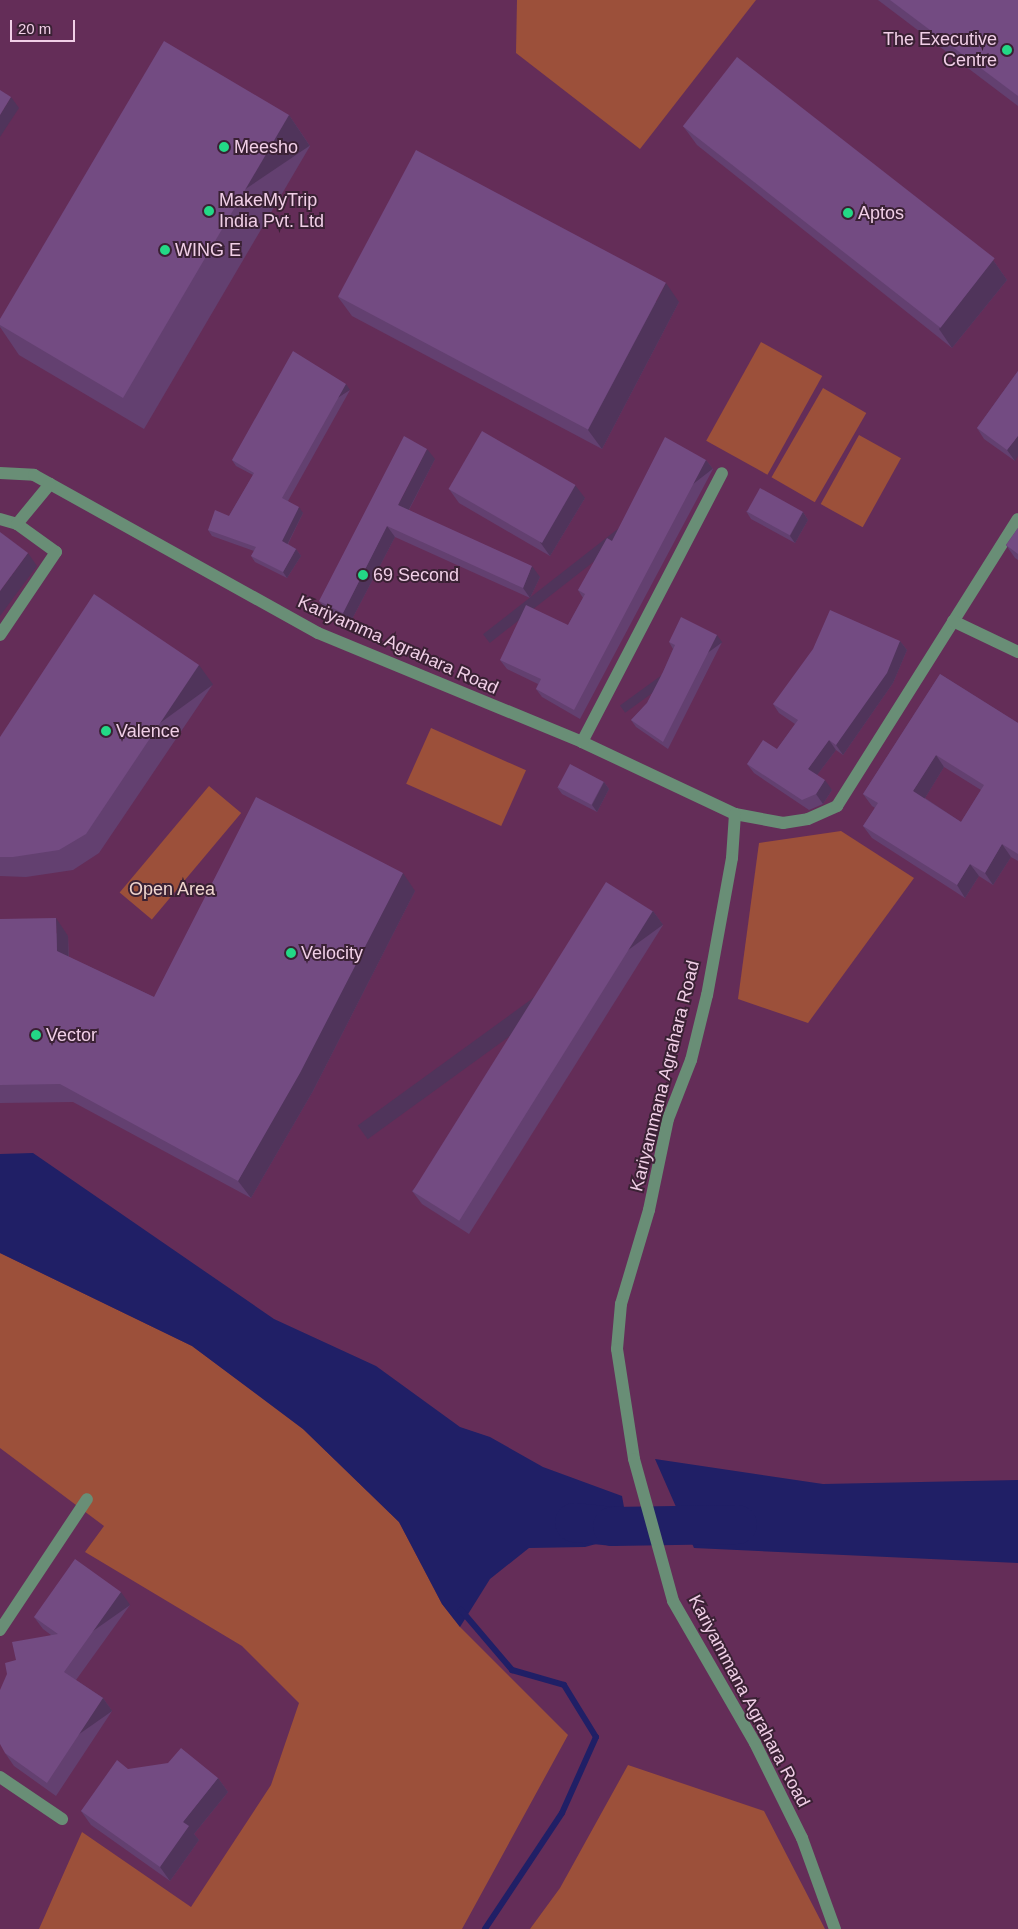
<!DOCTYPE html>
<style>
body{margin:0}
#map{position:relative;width:1018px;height:1929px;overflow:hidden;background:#642d58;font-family:Arial,sans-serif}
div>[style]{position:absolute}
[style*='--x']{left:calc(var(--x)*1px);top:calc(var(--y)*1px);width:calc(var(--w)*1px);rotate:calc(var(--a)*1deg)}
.green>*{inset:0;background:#9c503a;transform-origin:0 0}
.water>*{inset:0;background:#201f66}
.stream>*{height:6px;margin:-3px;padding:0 3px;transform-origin:3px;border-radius:3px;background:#201f66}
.river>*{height:39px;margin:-19.5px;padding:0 19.5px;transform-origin:19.5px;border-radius:19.5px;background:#201f66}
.minor>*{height:12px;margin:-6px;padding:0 6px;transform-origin:6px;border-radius:6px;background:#698e76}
.wall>*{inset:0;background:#634070}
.shaded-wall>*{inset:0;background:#50345b;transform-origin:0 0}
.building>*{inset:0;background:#734b82;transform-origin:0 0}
.dots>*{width:14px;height:14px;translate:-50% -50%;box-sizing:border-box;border:2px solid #3a2134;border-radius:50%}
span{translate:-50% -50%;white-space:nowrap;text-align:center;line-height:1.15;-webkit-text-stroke:4px #3a2134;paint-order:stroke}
.poi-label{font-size:18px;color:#f1cfe7}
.right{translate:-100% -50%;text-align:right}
.left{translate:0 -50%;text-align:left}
.street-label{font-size:18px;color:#f1cfe7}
.park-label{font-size:18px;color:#f0d6cf}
.scale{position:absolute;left:10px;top:20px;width:65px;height:22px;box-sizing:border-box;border:2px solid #f1cfe7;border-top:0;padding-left:6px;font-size:15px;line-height:18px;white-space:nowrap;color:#f1cfe7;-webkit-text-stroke:4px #3a2134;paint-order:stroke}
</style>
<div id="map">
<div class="green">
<div style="clip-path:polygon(517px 0,756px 0,640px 149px,516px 53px)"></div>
<div style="left:761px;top:342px;width:70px;height:113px;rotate:29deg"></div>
<div style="left:823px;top:388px;width:50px;height:103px;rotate:30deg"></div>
<div style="left:859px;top:435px;width:48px;height:79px;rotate:29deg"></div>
<div style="left:431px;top:728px;width:104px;height:61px;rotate:24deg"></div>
<div style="left:209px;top:786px;width:42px;height:139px;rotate:40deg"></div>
<div style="clip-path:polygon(841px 831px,914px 878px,808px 1023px,738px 999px,759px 843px)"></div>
<div style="clip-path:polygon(0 1253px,192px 1346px,303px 1429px,399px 1522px,442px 1604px,460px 1627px,568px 1735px,462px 1929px,39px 1929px,82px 1832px,191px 1907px,271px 1785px,299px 1703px,242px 1646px,85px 1552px,104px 1526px,0 1448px)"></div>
<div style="clip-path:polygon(628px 1765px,764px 1811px,825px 1929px,530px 1929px,560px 1888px)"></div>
</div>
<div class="water">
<div style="clip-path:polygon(33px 1153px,274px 1319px,376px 1366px,460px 1427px,490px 1437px,543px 1467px,622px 1496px,629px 1535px,585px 1547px,529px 1548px,490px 1579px,460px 1627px,442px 1604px,399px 1522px,303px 1429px,192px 1346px,0 1253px,0 1154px)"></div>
<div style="clip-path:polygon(655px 1459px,823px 1484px,1018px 1480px,1018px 1563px,694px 1548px)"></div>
</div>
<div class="stream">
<div style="--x:461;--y:1610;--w:79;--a:49.6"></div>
<div style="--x:512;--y:1670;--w:54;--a:16.1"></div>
<div style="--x:564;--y:1685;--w:61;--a:58.4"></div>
<div style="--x:596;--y:1737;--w:83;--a:114.1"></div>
<div style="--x:562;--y:1813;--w:139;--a:123.6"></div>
</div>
<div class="river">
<div style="--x:574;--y:1522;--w:38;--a:6"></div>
<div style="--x:612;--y:1526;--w:125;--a:-0.9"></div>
</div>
<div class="minor">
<div style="--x:0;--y:473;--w:34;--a:3"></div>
<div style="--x:34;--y:475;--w:325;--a:29.1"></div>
<div style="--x:318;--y:633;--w:286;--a:22.4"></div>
<div style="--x:582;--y:742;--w:169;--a:25.2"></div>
<div style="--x:735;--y:814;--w:49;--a:10.6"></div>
<div style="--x:783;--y:823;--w:25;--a:-9"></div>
<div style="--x:808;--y:819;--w:32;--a:-24"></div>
<div style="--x:837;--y:806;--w:339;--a:-57.8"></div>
<div style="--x:0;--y:519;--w:18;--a:16"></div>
<div style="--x:17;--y:524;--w:48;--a:35.7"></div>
<div style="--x:56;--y:552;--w:100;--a:124"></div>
<div style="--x:17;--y:524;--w:52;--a:-50.5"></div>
<div style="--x:953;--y:621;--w:72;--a:25.5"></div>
<div style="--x:582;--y:742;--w:303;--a:-62.5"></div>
<div style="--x:735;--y:814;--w:44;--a:93.9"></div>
<div style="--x:732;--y:858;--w:139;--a:100.3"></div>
<div style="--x:707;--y:995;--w:67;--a:103.8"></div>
<div style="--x:691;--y:1060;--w:63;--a:111.3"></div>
<div style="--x:668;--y:1119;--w:93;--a:101.8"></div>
<div style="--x:649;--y:1210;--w:98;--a:106.6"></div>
<div style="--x:621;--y:1304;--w:45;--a:95.1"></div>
<div style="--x:617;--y:1349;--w:111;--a:81.2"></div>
<div style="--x:634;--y:1459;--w:147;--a:74.6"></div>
<div style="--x:673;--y:1601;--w:164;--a:60"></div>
<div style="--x:755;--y:1743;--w:106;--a:63.7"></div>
<div style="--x:802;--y:1838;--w:97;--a:70.1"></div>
<div style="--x:0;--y:1630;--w:157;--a:-56.4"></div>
<div style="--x:0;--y:1777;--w:75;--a:34.1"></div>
</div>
<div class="wall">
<div style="clip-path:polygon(878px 0,1018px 0,1018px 106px)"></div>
<div style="clip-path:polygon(289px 115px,310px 146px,144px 429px,19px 355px,0 327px,0 319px)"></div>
<div style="clip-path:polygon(683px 126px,993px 260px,1007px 280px,952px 348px,697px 145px)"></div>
<div style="clip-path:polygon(338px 297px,679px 302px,602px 449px,352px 316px)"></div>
<div style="clip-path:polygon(1018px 371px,1015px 461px,984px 439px,977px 428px)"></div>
<div style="clip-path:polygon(350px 390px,288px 501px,303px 513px,288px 544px,296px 549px,301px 556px,287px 578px,255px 562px,251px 556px,254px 551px,212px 536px,208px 530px,229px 516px,253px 475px,236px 466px,232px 460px)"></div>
<div style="clip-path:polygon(435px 459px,409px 510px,540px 577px,530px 598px,395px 537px,350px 623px,327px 611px,319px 601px)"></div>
<div style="clip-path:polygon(706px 460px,713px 469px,580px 719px,542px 697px,536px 689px,538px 684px,507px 669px,500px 660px,568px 625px,583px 598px,578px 590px,612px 541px)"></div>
<div style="clip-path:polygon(449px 489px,585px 498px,550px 556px,459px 503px)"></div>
<div style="clip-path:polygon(746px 511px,803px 512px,808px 520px,795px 543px,751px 519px)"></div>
<div style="clip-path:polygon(1018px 528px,1018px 560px,1015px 558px,1006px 545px)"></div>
<div style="clip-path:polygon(900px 641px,907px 650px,893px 683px,843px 755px,836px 750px,817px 775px,832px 790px,823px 804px,809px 810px,754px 773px,747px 764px,777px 749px,795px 724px,779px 713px,773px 704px)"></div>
<div style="clip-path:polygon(669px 642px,722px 642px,668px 749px,636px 727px,631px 720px,647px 703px,663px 672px,673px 649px)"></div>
<div style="clip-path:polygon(evenodd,940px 674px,1018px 723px,1018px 861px,1011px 857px,993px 885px,979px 876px,965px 898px,872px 838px,863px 826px,875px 808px,872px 806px,863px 794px,940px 674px,944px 767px,981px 790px,961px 822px,925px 798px,944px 767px)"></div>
<div style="clip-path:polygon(213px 684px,99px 853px,73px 870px,26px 877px,0 876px,0 737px)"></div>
<div style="clip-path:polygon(604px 782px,609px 789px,597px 812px,562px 794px,557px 787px)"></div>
<div style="clip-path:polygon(415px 891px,313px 1091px,251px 1198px,73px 1102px,0 1103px,0 919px,68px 936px,69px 957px,154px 997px)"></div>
<div style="clip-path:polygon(653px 911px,663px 925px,469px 1234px,422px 1204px,412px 1191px)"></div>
<div style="clip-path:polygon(130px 1605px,76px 1680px,103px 1698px,112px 1711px,56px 1796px,14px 1766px,5px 1753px,16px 1660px,51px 1635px,43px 1629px,34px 1617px)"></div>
<div style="clip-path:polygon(128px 1769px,218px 1778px,228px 1792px,194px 1834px,199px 1840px,170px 1881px,91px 1825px,81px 1811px)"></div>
</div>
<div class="shaded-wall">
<div style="clip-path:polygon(11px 97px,19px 108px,0 137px,0 115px)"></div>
<div style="left:289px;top:115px;width:37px;height:328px;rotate:56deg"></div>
<div style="clip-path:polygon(993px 260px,1007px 280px,952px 348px,939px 329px)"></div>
<div style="clip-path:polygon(666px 283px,679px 302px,602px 449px,588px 430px)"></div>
<div style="left:346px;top:384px;width:7px;height:131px;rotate:56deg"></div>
<div style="clip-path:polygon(1018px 436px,1018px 456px,1015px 461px,1007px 450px)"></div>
<div style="clip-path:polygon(427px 449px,435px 459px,406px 515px,398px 505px)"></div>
<div style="left:706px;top:460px;width:11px;height:283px;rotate:52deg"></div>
<div style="clip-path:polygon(575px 485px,585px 498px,550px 556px,540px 542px)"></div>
<div style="clip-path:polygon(299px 507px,303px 513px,286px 547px,282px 541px)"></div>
<div style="clip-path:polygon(803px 512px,808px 520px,795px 543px,790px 536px)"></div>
<div style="clip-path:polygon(387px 526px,395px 537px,350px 623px,343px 613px)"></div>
<div style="clip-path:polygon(296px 549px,301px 556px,287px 578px,283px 572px)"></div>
<div style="clip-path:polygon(28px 553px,37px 566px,0 616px,0 591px)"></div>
<div style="clip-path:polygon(532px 566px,540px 577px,530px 598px,523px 588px)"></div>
<div style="left:717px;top:635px;width:9px;height:120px;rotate:54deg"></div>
<div style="clip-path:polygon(900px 641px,907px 650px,893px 683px,843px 755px,836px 745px)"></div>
<div style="left:199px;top:665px;width:24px;height:203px;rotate:54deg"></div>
<div style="clip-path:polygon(829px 740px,836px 750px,814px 779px,808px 769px)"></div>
<div style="clip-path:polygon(936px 755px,944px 767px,922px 803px,913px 791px)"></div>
<div style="clip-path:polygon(825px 780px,832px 790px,823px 804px,816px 794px)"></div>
<div style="clip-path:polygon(604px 782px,609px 789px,597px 812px,592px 805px)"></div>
<div style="clip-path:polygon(1002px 844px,1011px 857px,993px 885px,985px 873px)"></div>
<div style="clip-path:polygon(970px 864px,979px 876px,965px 898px,957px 885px)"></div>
<div style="clip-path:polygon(403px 873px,415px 891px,313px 1091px,251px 1198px,238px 1181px)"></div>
<div style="left:653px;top:911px;width:17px;height:365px;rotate:54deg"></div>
<div style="clip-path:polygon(56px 918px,68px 936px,69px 969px,57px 951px)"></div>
<div style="left:121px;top:1592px;width:16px;height:98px;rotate:55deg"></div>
<div style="left:103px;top:1698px;width:16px;height:102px;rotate:55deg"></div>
<div style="clip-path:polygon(218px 1778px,228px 1792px,194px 1834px,199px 1840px,170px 1881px,160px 1867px,183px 1822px)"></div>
</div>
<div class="building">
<div style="clip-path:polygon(890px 0,1018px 0,1018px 96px)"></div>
<div style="clip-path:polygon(164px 41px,289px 115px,123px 398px,0 325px,0 319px)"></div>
<div style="left:737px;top:57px;width:327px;height:88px;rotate:38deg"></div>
<div style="clip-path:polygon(0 90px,11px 97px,0 115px)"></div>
<div style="left:416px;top:150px;width:283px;height:166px;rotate:28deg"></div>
<div style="clip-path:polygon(293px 351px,346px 384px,282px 498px,299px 507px,282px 541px,296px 549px,283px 572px,251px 556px,256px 547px,208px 530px,215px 510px,229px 516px,254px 473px,232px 460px)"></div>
<div style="clip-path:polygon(1018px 371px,1018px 436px,1007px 450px,977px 428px)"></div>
<div style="left:482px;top:431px;width:108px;height:67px;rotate:30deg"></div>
<div style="clip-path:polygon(404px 436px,427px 449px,398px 505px,532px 566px,523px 588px,387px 526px,343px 613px,319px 601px)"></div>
<div style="clip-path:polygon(665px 437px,706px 460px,574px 710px,536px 689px,541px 679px,500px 660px,526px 605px,568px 625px,585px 594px,578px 590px,607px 538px,612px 541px)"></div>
<div style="left:760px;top:488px;width:49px;height:27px;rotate:29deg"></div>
<div style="clip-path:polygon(1018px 528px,1018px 554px,1006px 545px)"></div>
<div style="clip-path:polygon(0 532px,28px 553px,0 591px)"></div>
<div style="clip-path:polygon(94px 594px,199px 665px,86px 834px,59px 850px,13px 857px,0 857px,0 737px)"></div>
<div style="clip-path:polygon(830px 610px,900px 641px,887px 673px,836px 745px,829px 740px,808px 769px,825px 780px,816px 794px,802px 800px,747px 764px,763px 740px,777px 749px,798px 720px,773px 704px,813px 649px)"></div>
<div style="clip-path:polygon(681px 617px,717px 635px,663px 742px,631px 720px,647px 703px,663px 672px,675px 645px,669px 642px)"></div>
<div style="clip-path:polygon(evenodd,940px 674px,1018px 723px,1018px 854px,1002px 844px,985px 873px,970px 864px,957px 885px,863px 826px,878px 803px,863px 794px,940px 674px,936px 755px,984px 785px,961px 822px,913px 791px,936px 755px)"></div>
<div style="left:570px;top:764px;width:38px;height:26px;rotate:28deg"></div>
<div style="clip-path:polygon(256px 797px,403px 873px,300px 1073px,238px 1181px,60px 1084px,0 1085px,0 919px,56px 918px,57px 951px,154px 997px)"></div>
<div style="left:606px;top:882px;width:55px;height:365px;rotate:32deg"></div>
<div style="clip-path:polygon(75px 1559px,121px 1592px,64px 1672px,103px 1698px,47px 1783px,5px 1753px,0 1744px,0 1690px,7px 1674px,5px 1663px,16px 1660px,12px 1642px,58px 1634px,34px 1617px)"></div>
<div style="clip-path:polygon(181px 1748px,218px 1778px,183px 1822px,189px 1826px,160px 1867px,81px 1811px,117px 1760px,128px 1769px,168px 1763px)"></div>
</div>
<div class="dots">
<div style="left:1007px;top:50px;background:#23d886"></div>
<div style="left:224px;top:147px;background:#23d886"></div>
<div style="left:209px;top:211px;background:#23d886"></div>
<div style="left:848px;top:213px;background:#23d886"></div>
<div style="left:165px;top:250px;background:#23d886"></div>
<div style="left:363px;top:575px;background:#23d886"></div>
<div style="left:106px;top:731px;background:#23d886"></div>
<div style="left:291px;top:953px;background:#23d886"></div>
<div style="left:36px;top:1035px;background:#23d886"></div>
</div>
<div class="poi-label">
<span class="right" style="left:997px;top:50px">The Executive<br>Centre</span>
<span class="left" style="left:234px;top:147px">Meesho</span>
<span class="left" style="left:219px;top:211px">MakeMyTrip<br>India Pvt. Ltd</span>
<span class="left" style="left:858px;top:213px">Aptos</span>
<span class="left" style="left:175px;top:250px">WING E</span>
<span class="left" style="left:373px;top:575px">69 Second</span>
<span class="left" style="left:116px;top:731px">Valence</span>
<span class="left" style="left:301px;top:953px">Velocity</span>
<span class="left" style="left:46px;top:1035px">Vector</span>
</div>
<div class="street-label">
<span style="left:398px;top:645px;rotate:24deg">Kariyamma Agrahara Road</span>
<span style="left:665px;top:1076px;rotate:-76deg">Kariyammana Agrahara Road</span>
<span style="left:749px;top:1701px;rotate:62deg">Kariyammana Agrahara Road</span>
</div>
<div class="park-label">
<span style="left:172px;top:889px">Open Area</span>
</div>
<div class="scale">20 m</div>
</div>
